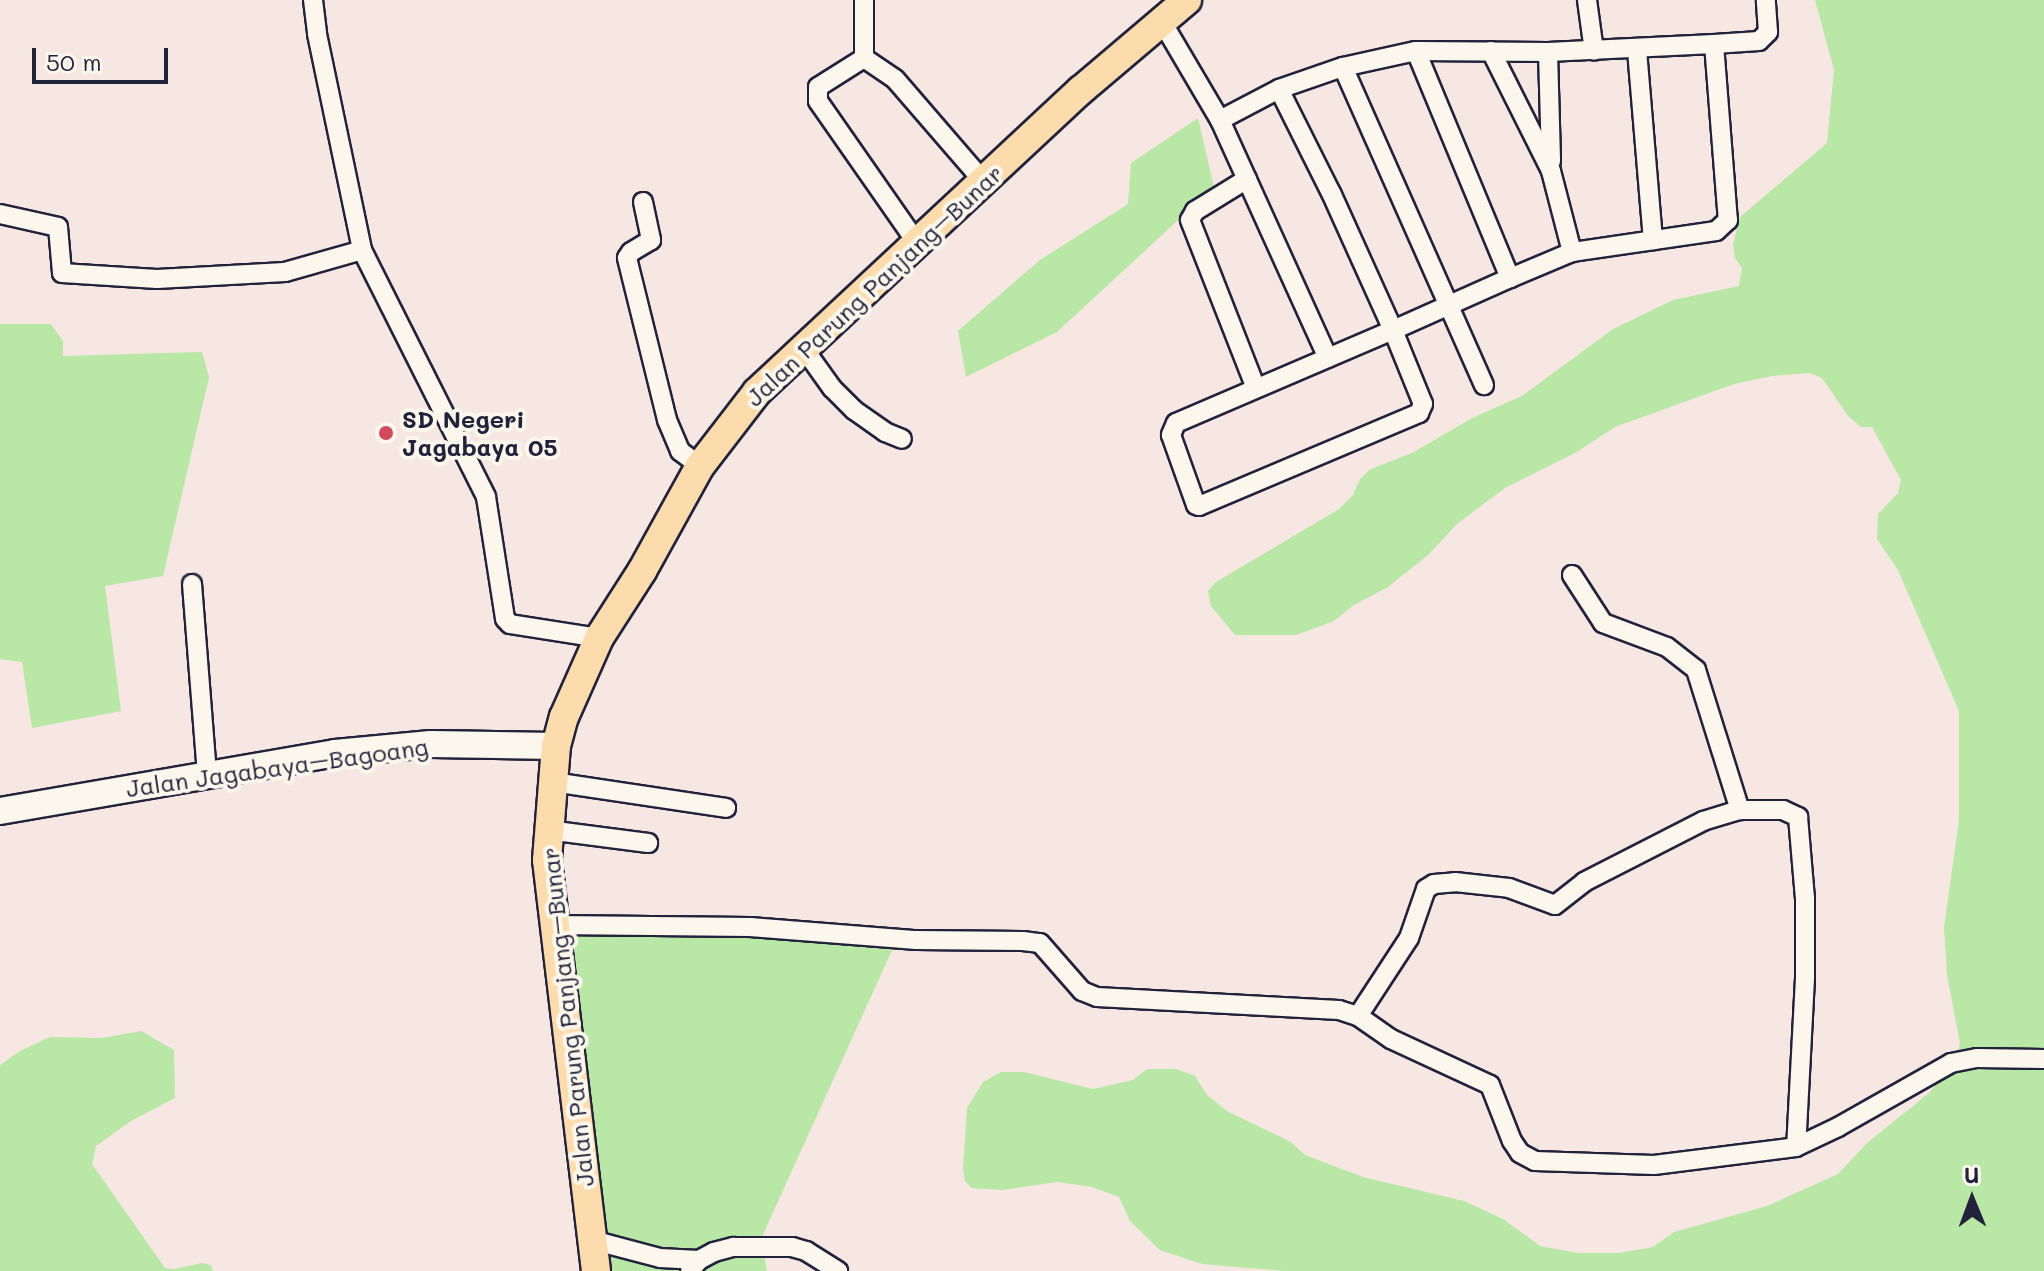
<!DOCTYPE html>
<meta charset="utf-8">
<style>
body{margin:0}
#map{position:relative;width:2044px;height:1271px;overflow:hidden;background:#f6e7e2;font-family:Mali,sans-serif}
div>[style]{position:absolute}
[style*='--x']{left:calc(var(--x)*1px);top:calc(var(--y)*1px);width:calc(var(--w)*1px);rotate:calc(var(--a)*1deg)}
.green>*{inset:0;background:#b9e7a6}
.roads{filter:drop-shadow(2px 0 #22223b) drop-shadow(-2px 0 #22223b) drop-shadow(0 2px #22223b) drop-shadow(0 -2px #22223b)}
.street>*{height:18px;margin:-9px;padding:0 9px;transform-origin:9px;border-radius:9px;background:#fbf7ec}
.secondary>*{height:26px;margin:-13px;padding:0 13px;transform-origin:13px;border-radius:13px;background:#fbf7ec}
.primary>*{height:28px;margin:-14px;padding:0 14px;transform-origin:14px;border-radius:14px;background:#fcdcac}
.dots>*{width:22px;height:22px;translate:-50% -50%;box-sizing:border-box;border:4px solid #fbf7ec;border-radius:50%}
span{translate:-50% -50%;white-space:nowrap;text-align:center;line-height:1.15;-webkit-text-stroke:8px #fbf7ec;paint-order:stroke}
.street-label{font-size:24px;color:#22223b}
.poi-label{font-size:24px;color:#22223b;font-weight:700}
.left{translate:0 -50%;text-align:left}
.north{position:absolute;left:1932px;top:1159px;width:80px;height:80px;-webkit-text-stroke:6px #fbf7ec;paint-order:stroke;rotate:359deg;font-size:22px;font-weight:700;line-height:32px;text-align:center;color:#22223b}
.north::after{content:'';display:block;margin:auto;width:28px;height:36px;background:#22223b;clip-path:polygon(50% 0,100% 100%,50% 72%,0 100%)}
.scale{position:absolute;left:32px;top:48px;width:136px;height:36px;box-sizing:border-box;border:4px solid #22223b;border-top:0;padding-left:10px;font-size:24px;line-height:28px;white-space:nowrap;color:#22223b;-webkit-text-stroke:6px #fbf7ec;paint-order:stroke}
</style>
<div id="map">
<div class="green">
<div style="clip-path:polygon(1815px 0,2044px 0,2044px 1271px,1285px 1271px,1202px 1264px,1160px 1250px,1130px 1221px,1119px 1197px,1092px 1187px,1057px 1182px,1003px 1190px,971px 1188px,965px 1181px,963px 1169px,967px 1108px,983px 1082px,1001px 1072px,1024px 1072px,1093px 1089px,1133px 1080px,1147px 1069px,1176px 1069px,1195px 1076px,1207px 1095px,1227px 1111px,1291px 1142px,1305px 1155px,1363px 1177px,1464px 1201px,1503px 1219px,1540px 1246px,1577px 1253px,1619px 1253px,1653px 1247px,1674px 1232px,1767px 1206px,1838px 1174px,1867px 1143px,1929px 1093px,1955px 1061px,1960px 1043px,1947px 975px,1944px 927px,1959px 820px,1959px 711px,1898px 570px,1877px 539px,1878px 514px,1898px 493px,1901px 480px,1872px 427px,1861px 427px,1848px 416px,1822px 378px,1809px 373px,1772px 376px,1734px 384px,1615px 427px,1575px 453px,1505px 488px,1458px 523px,1428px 555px,1388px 587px,1354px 605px,1334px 621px,1296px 635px,1235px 635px,1211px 606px,1208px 591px,1216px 582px,1339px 509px,1353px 495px,1360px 479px,1369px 470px,1414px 452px,1472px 418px,1522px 396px,1613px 329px,1673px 300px,1739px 286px,1742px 268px,1735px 258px,1733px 244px,1740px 217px,1827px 143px,1834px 70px)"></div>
<div style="clip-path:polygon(1198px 118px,1214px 187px,1057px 332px,966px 377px,958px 331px,1040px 260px,1128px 204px,1131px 163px)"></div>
<div style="clip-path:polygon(0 324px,51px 324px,63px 341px,63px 356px,202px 352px,209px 377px,163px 576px,105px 586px,121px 711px,32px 728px,22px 662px,0 659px)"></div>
<div style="clip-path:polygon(552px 932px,859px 935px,893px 948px,761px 1239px,767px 1271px,599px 1271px)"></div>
<div style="clip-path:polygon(141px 1031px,174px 1050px,175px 1098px,131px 1121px,96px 1146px,92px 1164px,165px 1268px,174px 1269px,202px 1263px,211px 1265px,213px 1271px,0 1271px,0 1065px,20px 1051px,50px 1037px,102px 1038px)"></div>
</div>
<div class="roads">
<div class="street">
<div style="--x:313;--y:0;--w:34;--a:83"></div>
<div style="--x:317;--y:34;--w:221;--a:78.2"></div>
<div style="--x:362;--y:250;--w:276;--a:63.3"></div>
<div style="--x:486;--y:497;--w:123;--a:81.1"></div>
<div style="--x:505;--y:619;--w:7;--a:45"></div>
<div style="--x:510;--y:624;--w:90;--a:8.9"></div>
<div style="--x:1587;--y:0;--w:51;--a:82.2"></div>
<div style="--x:1161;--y:20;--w:116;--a:59.5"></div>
<div style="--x:1220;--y:120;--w:261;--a:65.6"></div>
<div style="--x:1714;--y:44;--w:45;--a:-3.8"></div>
<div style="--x:1759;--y:41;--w:13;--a:-45"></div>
<div style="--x:1768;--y:32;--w:32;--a:-94"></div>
<div style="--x:1637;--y:50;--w:191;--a:85.2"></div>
<div style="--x:1416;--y:51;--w:246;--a:67.5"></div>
<div style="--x:1491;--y:51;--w:134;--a:63.4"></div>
<div style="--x:1551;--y:171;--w:84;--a:75.5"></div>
<div style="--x:1548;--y:52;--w:109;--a:88.4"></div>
<div style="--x:864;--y:58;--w:54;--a:147.8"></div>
<div style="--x:818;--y:87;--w:14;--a:90"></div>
<div style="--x:818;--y:101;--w:173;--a:55.1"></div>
<div style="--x:864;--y:58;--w:37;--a:34"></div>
<div style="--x:895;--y:79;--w:135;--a:49.2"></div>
<div style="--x:864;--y:58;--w:58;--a:-90"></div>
<div style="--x:1343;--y:67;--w:348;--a:66.1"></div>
<div style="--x:1220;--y:120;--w:67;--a:-27.7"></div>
<div style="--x:1279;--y:89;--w:68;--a:-19"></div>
<div style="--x:1343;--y:67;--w:75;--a:-12.4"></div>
<div style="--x:1416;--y:51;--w:132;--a:0.4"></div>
<div style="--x:1548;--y:52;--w:166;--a:-2.8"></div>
<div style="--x:1714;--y:44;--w:177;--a:85.5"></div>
<div style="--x:1728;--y:220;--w:16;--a:137"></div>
<div style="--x:1716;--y:231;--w:146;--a:171.7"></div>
<div style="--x:1572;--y:252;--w:67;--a:157.2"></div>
<div style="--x:1510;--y:278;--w:128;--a:156"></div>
<div style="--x:1393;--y:330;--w:236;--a:156.8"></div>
<div style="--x:1176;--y:423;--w:13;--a:113"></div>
<div style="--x:1171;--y:435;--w:74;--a:70.3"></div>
<div style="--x:1196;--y:505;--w:3;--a:18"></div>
<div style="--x:1199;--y:506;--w:239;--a:-22.9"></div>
<div style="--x:1419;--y:413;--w:10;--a:-66"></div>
<div style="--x:1423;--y:404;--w:80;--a:-112.1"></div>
<div style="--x:1393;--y:330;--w:150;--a:-114.3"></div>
<div style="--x:1331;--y:193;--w:116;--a:-116.6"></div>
<div style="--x:1247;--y:179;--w:61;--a:148.4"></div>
<div style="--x:1195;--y:211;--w:10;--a:119"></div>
<div style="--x:1190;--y:220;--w:180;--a:68.6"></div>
<div style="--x:643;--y:202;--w:39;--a:78"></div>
<div style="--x:651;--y:240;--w:23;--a:149"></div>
<div style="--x:631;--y:252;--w:7;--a:124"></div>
<div style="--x:627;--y:258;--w:167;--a:76.1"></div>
<div style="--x:667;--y:420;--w:34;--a:67"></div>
<div style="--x:680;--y:451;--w:25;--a:37"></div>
<div style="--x:0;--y:214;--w:59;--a:12.6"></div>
<div style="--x:58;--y:227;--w:46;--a:85"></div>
<div style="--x:62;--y:273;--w:95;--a:3.6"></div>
<div style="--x:157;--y:279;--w:128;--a:-3.1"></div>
<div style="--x:285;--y:272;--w:80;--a:-15.9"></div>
<div style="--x:802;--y:346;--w:52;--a:54.5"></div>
<div style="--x:832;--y:388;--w:31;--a:45"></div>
<div style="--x:854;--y:410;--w:38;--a:35"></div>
<div style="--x:885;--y:432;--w:18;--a:22"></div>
<div style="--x:1572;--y:575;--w:57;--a:57.1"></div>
<div style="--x:1603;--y:623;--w:68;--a:20.6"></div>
<div style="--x:1667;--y:647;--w:37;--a:38"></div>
<div style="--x:1696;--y:670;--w:147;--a:72.6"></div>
<div style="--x:192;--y:584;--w:190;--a:85.5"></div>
<div style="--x:553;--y:782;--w:175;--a:8.5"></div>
<div style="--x:548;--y:830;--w:101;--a:7.4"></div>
<div style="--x:554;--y:925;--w:196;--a:0.6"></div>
<div style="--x:750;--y:927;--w:167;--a:4.5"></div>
<div style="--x:916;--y:940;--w:107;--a:0.5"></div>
<div style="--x:1023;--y:941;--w:17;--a:7"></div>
<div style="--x:1040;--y:943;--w:64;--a:48.8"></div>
<div style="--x:1082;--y:991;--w:16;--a:22"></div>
<div style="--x:1097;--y:997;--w:242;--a:3.1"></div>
<div style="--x:1339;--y:1010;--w:20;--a:18"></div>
<div style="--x:1358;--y:1016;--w:40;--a:34.9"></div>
<div style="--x:1391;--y:1039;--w:109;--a:24.9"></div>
<div style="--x:1490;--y:1085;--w:60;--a:68.6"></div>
<div style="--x:1512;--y:1141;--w:14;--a:56"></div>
<div style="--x:1520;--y:1153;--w:17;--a:28"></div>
<div style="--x:1535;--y:1161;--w:119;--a:1.9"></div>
<div style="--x:1654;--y:1165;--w:143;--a:-7.2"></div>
<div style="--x:1796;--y:1147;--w:47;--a:-25.5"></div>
<div style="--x:1838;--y:1127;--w:130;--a:-29.5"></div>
<div style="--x:1951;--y:1063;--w:26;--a:-11"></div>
<div style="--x:1977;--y:1058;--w:67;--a:0.9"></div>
<div style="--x:1358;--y:1016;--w:93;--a:-56.8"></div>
<div style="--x:1409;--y:938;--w:52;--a:-70.9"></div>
<div style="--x:1426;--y:889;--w:9;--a:-32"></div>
<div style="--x:1434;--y:884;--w:21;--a:-5"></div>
<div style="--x:1455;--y:882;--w:54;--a:6.3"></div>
<div style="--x:1509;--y:888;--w:49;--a:20.3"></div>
<div style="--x:1555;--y:905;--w:37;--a:-38"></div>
<div style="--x:1584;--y:882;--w:134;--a:-27.1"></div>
<div style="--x:1703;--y:821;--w:39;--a:-17"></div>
<div style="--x:1740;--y:810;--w:43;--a:0"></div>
<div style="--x:1783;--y:810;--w:17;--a:25"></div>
<div style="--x:1798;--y:817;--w:81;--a:85.1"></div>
<div style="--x:1805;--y:898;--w:80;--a:90"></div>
<div style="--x:1805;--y:978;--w:169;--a:93"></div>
<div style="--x:592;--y:1240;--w:70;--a:14.8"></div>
<div style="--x:660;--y:1258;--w:39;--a:3"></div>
<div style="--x:690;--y:1271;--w:14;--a:-51"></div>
<div style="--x:699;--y:1260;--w:17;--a:-28"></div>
<div style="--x:714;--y:1252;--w:20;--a:-15"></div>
<div style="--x:733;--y:1247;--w:59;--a:0"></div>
<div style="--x:792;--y:1247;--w:15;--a:16"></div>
<div style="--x:806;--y:1251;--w:38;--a:32"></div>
</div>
<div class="secondary">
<div style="--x:0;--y:811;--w:340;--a:-9.8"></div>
<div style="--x:335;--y:753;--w:96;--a:-5.4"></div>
<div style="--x:431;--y:744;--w:125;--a:0.9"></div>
</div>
<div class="primary">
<div style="--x:596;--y:1271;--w:414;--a:-96.8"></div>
<div style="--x:547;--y:860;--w:114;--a:-85.5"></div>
<div style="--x:556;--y:746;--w:30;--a:-75"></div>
<div style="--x:564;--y:717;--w:86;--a:-66.1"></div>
<div style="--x:599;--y:638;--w:80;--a:-57.3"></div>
<div style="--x:642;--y:571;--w:120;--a:-61.1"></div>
<div style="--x:700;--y:466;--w:93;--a:-52.4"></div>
<div style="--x:757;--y:392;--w:443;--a:-43"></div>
<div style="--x:1081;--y:90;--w:139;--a:-40.3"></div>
</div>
</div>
<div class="dots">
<div style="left:386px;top:433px;background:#d1495b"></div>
</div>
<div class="street-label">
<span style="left:874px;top:285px;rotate:-43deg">Jalan Parung Panjang–Bunar</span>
<span style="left:277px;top:767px;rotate:-8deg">Jalan Jagabaya–Bagoang</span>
<span style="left:567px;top:1017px;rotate:-96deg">Jalan Parung Panjang–Bunar</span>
</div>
<div class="poi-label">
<span class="left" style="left:402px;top:433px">SD Negeri<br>Jagabaya 05</span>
</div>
<div class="north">U</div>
<div class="scale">50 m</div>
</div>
